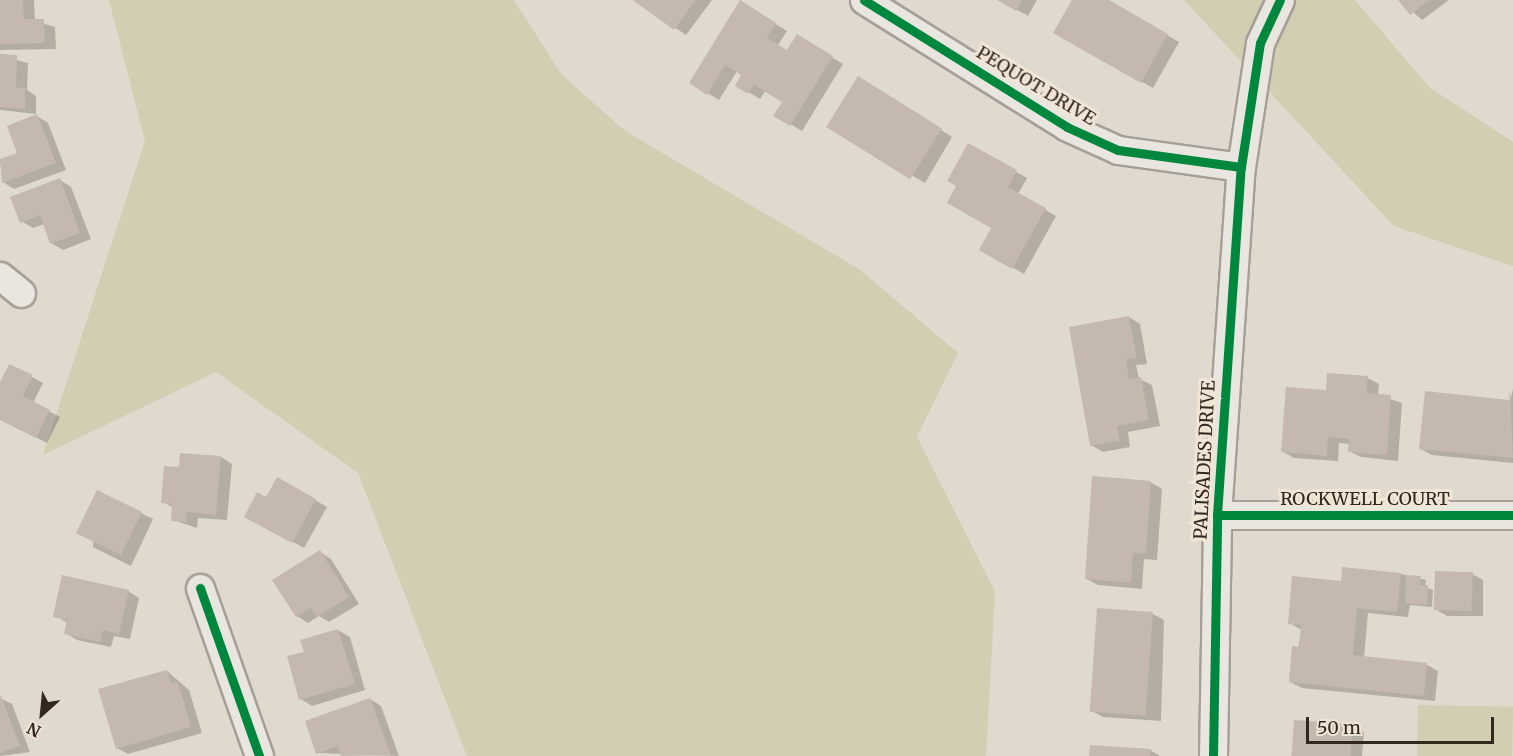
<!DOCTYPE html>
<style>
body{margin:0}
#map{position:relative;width:1513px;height:756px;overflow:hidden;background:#e0d9ce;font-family:Merriweather,serif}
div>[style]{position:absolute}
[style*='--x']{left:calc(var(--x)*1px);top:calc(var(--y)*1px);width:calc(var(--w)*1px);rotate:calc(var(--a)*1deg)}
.green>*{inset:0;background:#d1ceb2;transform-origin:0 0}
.shadow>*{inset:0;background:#0003}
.building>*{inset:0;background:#c4b8af;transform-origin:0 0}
.roads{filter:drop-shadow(2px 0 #a69f97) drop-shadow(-2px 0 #a69f97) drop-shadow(0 2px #a69f97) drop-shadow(0 -2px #a69f97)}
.minor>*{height:27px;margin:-13.5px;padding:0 13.5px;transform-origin:13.5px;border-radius:13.5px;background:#e9e5df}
.cycleway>*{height:9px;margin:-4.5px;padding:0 4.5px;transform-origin:4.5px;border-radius:4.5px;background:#00873e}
span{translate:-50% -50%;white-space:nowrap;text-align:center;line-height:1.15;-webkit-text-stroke:6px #f1e5d5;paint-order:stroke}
.street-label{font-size:18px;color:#342720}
.north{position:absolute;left:12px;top:684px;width:60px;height:60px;-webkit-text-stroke:4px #f1e5d5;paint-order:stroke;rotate:207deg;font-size:16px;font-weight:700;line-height:24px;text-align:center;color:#342720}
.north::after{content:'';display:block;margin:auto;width:21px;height:27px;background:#342720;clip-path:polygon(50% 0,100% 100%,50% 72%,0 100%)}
.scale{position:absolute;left:1306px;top:717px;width:188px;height:27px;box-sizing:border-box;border:3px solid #342720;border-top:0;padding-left:8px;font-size:18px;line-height:21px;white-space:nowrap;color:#342720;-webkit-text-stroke:4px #f1e5d5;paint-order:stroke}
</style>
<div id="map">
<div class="green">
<div style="clip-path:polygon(109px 0,514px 0,561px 74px,625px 131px,859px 269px,958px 353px,917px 437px,995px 591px,986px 756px,467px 756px,358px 473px,216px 372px,43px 455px,145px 141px)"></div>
<div style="clip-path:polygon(1184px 0,1355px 0,1429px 87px,1513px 142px,1513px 266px,1394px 226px)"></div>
<div style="left:1418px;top:705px;width:95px;height:51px;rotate:1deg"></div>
</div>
<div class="shadow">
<div style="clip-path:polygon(0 0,34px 0,35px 21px,55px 27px,56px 49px,0 50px)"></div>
<div style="clip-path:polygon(635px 0,712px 0,686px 35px)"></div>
<div style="clip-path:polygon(1000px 0,1037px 0,1028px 16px)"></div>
<div style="clip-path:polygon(1073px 0,1106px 0,1179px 42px,1153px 88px,1055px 32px)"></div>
<div style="clip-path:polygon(1400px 0,1449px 0,1422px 20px)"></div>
<div style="clip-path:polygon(751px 9px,787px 31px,778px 45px,788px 52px,797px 36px,843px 64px,802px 131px,775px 115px,784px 101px,766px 90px,760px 99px,737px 85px,743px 75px,737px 71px,719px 100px,691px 83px)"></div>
<div style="clip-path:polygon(0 56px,28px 63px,27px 90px,36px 96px,36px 114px,0 110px)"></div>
<div style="clip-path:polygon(870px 84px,952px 137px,925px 183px,830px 128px)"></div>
<div style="clip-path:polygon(37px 116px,48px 123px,66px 170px,14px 189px,3px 182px,0 161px,19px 154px)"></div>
<div style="clip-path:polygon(969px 145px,1027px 178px,1018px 194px,1056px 216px,1024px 274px,981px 249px,993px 228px,957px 187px)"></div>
<div style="clip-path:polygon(60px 180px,71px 187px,91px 239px,63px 250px,51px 243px,44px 224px,33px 228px,21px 221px)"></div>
<div style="clip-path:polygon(1129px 317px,1140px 324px,1147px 364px,1136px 365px,1139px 379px,1152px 385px,1160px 426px,1128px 432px,1130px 447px,1103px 452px,1091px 445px)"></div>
<div style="clip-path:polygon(32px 377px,43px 383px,33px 403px,60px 417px,47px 443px,0 419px,0 386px)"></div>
<div style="clip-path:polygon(1367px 378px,1379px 384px,1378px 395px,1402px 403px,1398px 461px,1361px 457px,1349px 451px,1350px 444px,1339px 443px,1338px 461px,1294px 458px,1282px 451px,1327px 392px)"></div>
<div style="clip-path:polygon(1513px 389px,1513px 463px,1432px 455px,1421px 449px,1510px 401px)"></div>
<div style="clip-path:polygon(221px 457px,232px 464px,227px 520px,198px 518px,197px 528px,173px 520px,174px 508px,163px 502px,180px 469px)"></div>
<div style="clip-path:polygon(278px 479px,327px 507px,304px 548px,246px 516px,267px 499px)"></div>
<div style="clip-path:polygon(1150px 482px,1162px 489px,1157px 560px,1144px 559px,1142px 589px,1098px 585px,1087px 579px)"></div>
<div style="clip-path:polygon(97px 492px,153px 519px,131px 566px,93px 547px)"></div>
<div style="clip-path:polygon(320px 552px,331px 559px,359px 604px,329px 622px,319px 616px,308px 623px,297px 616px)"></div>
<div style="clip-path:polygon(1401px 574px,1426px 580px,1425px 587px,1433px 590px,1432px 607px,1410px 605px,1408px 617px,1368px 613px,1364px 658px,1427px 665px,1438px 671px,1435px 701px,1302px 688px,1290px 682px,1302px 630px,1289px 623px,1342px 582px)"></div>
<div style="clip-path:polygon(1472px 574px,1483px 580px,1483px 616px,1447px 616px,1435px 609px)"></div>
<div style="clip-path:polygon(128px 591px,139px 598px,130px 639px,114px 636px,111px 647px,77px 640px,66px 633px,68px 623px,55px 616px)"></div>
<div style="clip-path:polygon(1153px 614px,1164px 620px,1161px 721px,1103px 717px,1092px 711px)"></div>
<div style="clip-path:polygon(338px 630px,350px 637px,365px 690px,312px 706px,301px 699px,306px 653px)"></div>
<div style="clip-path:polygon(167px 671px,189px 690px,202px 733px,128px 754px,117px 748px)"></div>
<div style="clip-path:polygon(0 698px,12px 704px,30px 752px,0 756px)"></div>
<div style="clip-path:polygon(370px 699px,381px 706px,399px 756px,318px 753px)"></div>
<div style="clip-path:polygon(1353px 725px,1364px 732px,1362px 756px,1293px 756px)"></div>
<div style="clip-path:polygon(1150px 750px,1160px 756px,1091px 756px)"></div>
</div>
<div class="building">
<div style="clip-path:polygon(0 0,23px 0,24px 19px,44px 19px,45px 43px,0 44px)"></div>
<div style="clip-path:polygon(633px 0,696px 0,674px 30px)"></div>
<div style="clip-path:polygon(740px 0,776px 23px,767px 38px,787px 50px,797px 34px,833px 56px,790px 126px,773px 116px,782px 102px,754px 85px,748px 94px,735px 86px,741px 75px,725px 65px,707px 95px,689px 83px)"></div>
<div style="clip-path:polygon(997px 0,1022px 0,1016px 11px)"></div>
<div style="clip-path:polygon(1072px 0,1109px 0,1168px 34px,1141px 83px,1053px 33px)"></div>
<div style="clip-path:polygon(1398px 0,1429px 0,1410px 15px)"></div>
<div style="clip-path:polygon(0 54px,17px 55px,16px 88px,25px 88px,25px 109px,0 107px)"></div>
<div style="left:858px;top:76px;width:99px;height:60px;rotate:32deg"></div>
<div style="clip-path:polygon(37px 114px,56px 163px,2px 183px,0 159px,17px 153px,7px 126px)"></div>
<div style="clip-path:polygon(968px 143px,1017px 170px,1008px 187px,1046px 208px,1012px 269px,979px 250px,991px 228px,947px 203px,956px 186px,947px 181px)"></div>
<div style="clip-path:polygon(60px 178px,80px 233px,50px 244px,40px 215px,20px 223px,10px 197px)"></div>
<div style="clip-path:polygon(1129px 316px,1137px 358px,1126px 359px,1129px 379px,1141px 377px,1149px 420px,1117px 426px,1120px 441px,1090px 446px,1069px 327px)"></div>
<div style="clip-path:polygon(9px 364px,33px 375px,23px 396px,50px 410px,36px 438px,0 420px,0 382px)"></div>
<div style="clip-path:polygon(1327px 373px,1368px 376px,1366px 393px,1391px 395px,1387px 455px,1348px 452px,1349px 439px,1328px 437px,1327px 456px,1281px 452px,1286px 387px,1326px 390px)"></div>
<div style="clip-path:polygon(1510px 387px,1513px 458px,1419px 449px,1425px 391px,1509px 400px)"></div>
<div style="clip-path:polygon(180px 453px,221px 456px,216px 515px,187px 512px,186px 522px,171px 521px,172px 504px,161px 503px,164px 466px,179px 467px)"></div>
<div style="clip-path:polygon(1092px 476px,1151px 481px,1146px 554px,1133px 553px,1131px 583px,1085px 579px)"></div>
<div style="clip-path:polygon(277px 477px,316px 499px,292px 543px,244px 517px,257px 492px,266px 497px)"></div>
<div style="left:97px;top:490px;width:50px;height:48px;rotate:26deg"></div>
<div style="clip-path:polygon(320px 550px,349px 597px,317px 617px,311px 608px,296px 617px,272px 580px)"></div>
<div style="clip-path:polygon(1342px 567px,1401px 573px,1397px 612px,1357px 608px,1353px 655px,1427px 663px,1424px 696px,1289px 682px,1292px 646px,1299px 647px,1301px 625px,1288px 624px,1292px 576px,1341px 581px)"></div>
<div style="left:1435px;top:571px;width:38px;height:39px;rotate:2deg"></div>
<div style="clip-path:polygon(62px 575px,129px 590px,119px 634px,103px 630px,100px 642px,64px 634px,67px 620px,53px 617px)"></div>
<div style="clip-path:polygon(1406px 575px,1421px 576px,1420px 585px,1428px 585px,1427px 605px,1405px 603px)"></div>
<div style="left:1097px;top:608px;width:56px;height:104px;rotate:4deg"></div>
<div style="clip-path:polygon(338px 629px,355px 684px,299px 700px,287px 656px,304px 652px,300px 640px)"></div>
<div style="clip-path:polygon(167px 670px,171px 684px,178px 682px,191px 727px,116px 749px,98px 689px)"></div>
<div style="clip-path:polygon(0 694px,20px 746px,0 753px)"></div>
<div style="clip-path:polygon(370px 698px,391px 755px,341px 756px,338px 746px,316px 754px,305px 721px)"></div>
<div style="left:1294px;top:720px;width:59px;height:36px;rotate:4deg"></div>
<div style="clip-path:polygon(1090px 745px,1151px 749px,1150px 756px,1089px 756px)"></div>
</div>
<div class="roads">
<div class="minor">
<div style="--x:864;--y:0;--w:239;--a:32"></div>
<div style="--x:1067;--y:127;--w:56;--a:24.3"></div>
<div style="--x:1118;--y:150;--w:124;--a:7.9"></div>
<div style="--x:0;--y:276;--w:27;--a:39"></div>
<div style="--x:1217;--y:515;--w:296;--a:0"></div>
<div style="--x:200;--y:588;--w:178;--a:70.6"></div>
<div style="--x:1213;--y:756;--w:241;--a:-89"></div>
<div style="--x:1217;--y:515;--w:349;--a:-86.1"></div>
<div style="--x:1241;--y:167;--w:125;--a:-81.3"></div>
<div style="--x:1260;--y:43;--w:47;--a:-65.1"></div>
</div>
</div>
<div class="cycleway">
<div style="--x:864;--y:0;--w:239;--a:32"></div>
<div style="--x:1067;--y:127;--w:56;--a:24.3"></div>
<div style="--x:1118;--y:150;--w:124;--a:7.9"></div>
<div style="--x:1217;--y:515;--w:296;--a:0"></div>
<div style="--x:200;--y:588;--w:178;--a:70.6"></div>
<div style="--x:1213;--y:756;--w:241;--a:-89"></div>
<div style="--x:1217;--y:515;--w:349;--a:-86.1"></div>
<div style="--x:1241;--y:167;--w:125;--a:-81.3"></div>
<div style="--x:1260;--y:43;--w:47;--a:-65.1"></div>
</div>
<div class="street-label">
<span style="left:1036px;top:86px;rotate:31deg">PEQUOT DRIVE</span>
<span style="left:1205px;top:460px;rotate:-87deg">PALISADES DRIVE</span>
<span style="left:1365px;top:499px">ROCKWELL COURT</span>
</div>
<div class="north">N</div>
<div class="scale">50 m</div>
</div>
